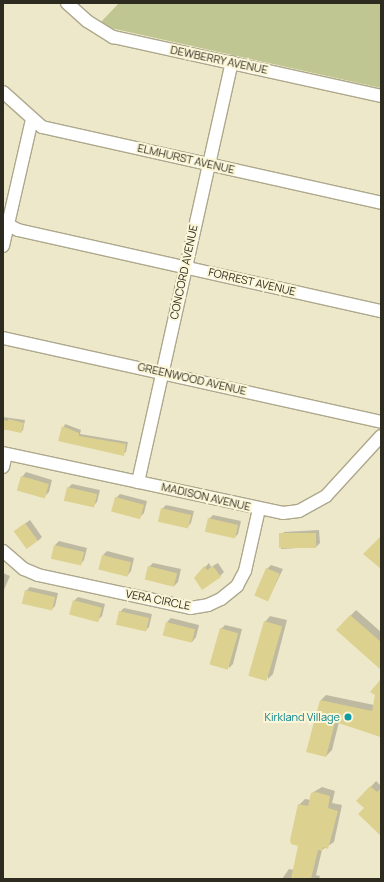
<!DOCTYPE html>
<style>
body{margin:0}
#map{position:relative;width:384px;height:882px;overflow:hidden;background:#eee8ca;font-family:Manrope,sans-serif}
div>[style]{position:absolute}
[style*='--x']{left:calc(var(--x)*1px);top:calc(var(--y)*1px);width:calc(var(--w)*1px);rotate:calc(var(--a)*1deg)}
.green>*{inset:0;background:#c0c692}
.shadow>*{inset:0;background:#0003}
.building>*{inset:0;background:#ddd18f;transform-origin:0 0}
.roads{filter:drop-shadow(1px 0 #ada88c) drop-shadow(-1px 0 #ada88c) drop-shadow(0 1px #ada88c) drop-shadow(0 -1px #ada88c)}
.minor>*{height:12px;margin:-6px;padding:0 6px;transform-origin:6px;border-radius:6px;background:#fff}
.dots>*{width:11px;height:11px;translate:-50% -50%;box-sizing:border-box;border:2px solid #fbf6d7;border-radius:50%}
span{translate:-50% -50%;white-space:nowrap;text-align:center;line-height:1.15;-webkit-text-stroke:4px #fbf6d7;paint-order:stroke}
.street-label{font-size:11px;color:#2d2b20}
.culture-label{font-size:11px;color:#0d838f}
.right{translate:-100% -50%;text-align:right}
.frame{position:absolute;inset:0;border:4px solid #2d2b20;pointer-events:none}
</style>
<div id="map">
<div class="green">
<div style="clip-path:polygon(119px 3px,381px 3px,381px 88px,106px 27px,100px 23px)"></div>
</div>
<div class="shadow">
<div style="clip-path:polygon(3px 417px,25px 420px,23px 430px,21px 432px,3px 429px)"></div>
<div style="clip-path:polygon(65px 424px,81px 430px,80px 434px,128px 442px,126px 452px,123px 454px,59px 440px)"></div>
<div style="clip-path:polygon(26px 472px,52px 480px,49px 492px,45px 496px,22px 477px)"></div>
<div style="clip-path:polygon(72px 484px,100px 490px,97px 502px,93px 506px,68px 488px)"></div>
<div style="clip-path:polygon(120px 494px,147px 501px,144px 513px,140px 517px,116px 498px)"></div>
<div style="clip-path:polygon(166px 505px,194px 511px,191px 523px,187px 528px,162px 509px)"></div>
<div style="clip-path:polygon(213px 515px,241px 521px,238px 534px,234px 538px,209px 519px)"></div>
<div style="clip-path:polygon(30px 520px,42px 537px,38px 541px,15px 531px)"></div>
<div style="clip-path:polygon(319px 530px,320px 543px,316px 547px,281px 549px,280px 536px,284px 532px)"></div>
<div style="clip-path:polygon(59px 541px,87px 548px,84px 560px,80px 565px,55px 545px)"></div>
<div style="clip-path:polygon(107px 551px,134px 558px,131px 571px,127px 576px,103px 555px)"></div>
<div style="clip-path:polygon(153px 563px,181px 569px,178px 582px,174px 586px,149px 567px)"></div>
<div style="clip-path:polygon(209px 563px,211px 567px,218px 563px,224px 572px,220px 576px,195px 578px)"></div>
<div style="clip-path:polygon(271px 565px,283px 569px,268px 600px,267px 569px)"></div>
<div style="clip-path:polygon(3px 573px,10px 576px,3px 592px)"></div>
<div style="clip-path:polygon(30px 587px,58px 593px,55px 606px,51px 610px,26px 591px)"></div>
<div style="clip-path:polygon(78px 597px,105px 604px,102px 616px,98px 620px,74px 601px)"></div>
<div style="clip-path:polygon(124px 608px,152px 614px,149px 627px,145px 631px,120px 612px)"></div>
<div style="clip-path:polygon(356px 610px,381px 632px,381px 669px,337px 630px)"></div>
<div style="clip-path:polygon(270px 616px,287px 620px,273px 674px,268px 679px,265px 622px)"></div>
<div style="clip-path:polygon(171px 618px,199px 625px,196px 637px,192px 642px,167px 622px)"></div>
<div style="clip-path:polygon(225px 625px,242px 629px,233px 664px,229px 668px,221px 629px)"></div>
<div style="clip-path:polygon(381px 681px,381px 737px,339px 722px,332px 750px,326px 756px,320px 701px,326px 695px,374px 705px)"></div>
<div style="clip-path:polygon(376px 781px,381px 786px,381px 834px,365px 807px,358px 801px)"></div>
<div style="clip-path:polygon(322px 787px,335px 791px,332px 803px,342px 805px,334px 842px,322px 850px,316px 875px,320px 876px,319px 879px,282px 879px,289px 869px,294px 870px,300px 845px,299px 805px,305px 799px,311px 800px,312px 793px)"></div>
</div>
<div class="building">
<div style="clip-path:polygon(8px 419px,24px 423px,21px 433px,3px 429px,3px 420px,8px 421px)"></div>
<div style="clip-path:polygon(62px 426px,79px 433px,79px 436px,126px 444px,124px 456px,58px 441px)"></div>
<div style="left:21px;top:476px;width:29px;height:15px;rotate:16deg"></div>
<div style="left:67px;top:487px;width:31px;height:14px;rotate:13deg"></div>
<div style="left:115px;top:497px;width:30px;height:15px;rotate:15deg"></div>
<div style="left:161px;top:508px;width:31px;height:14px;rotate:13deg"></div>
<div style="left:208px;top:518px;width:31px;height:14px;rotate:13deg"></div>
<div style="left:25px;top:523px;width:22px;height:14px;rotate:54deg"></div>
<div style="left:316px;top:533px;width:15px;height:37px;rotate:90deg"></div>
<div style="clip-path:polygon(381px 536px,381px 569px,363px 554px)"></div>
<div style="left:54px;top:545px;width:31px;height:14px;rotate:13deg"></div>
<div style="left:102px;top:555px;width:30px;height:15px;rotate:14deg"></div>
<div style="left:148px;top:566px;width:30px;height:14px;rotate:14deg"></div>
<div style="clip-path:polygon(204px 566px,207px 570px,213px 566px,221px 577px,202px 590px,194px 578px)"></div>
<div style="left:266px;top:568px;width:15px;height:30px;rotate:23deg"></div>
<div style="left:25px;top:590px;width:31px;height:14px;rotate:13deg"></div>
<div style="left:73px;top:600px;width:30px;height:15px;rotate:15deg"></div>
<div style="left:119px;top:611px;width:31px;height:14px;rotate:13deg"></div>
<div style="clip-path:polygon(350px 615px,381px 642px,381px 670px,336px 630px)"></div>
<div style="left:264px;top:621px;width:19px;height:57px;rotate:16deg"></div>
<div style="left:166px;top:622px;width:30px;height:14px;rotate:14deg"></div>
<div style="left:220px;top:628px;width:19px;height:38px;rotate:16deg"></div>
<div style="clip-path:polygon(381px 679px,381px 737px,335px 722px,326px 757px,306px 752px,320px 700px,372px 711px,375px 695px,370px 692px)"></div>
<div style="clip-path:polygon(370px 786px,377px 792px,381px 788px,381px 836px,358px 814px,364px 808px,356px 801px)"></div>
<div style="clip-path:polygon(316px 792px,330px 796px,328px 808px,338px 811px,328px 849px,323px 847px,322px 851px,318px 850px,311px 879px,291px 879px,298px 846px,291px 844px,290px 840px,298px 804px,308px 806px,311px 793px)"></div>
</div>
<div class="roads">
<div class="minor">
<div style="--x:67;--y:3;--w:27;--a:42"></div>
<div style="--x:87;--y:21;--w:31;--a:32"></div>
<div style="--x:113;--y:37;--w:274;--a:12.4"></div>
<div style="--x:3;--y:92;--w:52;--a:41.9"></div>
<div style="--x:42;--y:127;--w:347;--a:12.6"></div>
<div style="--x:3;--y:222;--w:17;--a:28"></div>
<div style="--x:18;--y:230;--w:372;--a:12.6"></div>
<div style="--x:3;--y:246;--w:130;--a:-77.1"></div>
<div style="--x:3;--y:338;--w:387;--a:12.5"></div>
<div style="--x:3;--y:453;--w:286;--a:12.1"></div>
<div style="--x:283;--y:513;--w:16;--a:-7"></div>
<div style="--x:299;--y:511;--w:31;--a:-29"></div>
<div style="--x:326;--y:496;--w:81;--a:-47.5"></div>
<div style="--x:3;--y:467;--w:13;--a:-77"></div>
<div style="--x:138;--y:482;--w:430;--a:-77.4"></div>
<div style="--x:3;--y:551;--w:28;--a:41"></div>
<div style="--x:24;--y:569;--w:15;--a:23"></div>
<div style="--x:38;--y:575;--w:156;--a:12.2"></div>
<div style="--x:190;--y:608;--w:18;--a:-9"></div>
<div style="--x:208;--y:605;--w:14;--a:-25"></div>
<div style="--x:221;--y:599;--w:21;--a:-39"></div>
<div style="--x:237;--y:586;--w:17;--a:-62"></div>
<div style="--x:245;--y:571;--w:64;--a:-77.3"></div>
</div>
</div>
<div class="dots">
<div style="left:348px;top:717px;background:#0f9aa8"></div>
</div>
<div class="street-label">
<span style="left:219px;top:60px;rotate:12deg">DEWBERRY AVENUE</span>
<span style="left:186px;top:159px;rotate:13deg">ELMHURST AVENUE</span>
<span style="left:184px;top:272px;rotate:-78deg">CONCORD AVENUE</span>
<span style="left:252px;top:282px;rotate:13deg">FORREST AVENUE</span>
<span style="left:192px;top:379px;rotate:13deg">GREENWOOD AVENUE</span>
<span style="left:206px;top:497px;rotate:13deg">MADISON AVENUE</span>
<span style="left:158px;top:600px;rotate:11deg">VERA CIRCLE</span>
</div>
<div class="culture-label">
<span class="right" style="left:340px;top:717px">Kirkland Village</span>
</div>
<div class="frame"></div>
</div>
